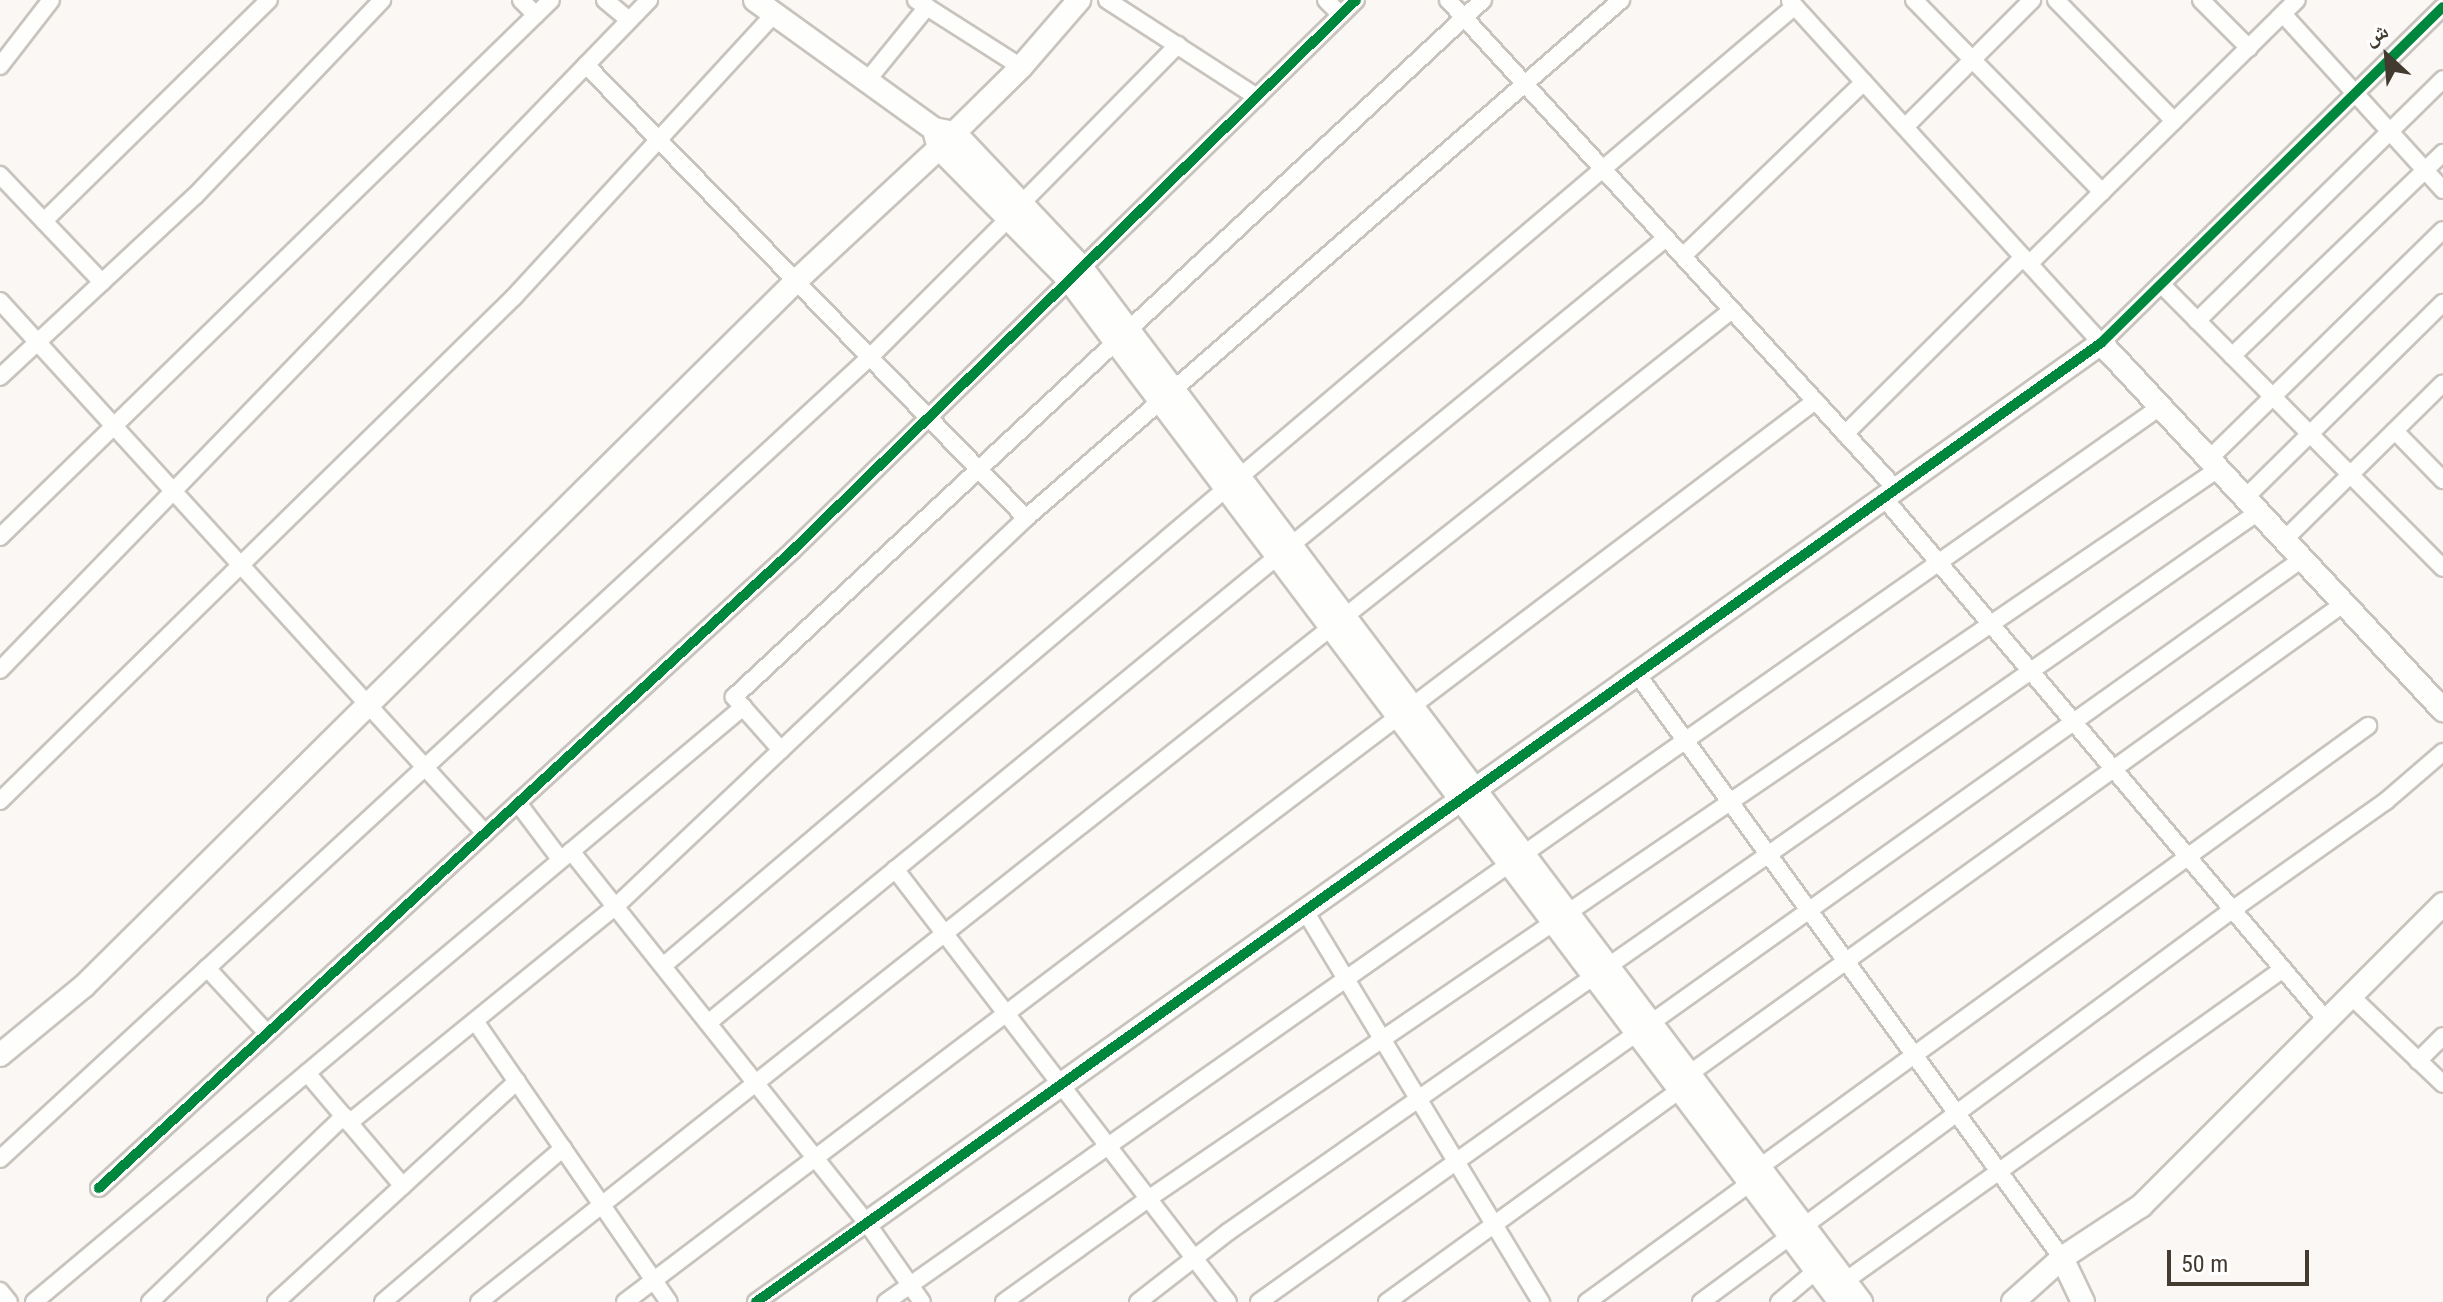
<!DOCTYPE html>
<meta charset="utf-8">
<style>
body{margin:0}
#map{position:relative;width:2443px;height:1302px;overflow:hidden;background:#faf7f4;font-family:"Roboto Condensed","Noto Naskh Arabic",sans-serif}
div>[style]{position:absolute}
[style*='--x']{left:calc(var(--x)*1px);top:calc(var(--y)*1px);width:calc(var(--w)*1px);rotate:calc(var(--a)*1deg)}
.roads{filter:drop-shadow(2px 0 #c8c3bc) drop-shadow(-2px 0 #c8c3bc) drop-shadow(0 2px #c8c3bc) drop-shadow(0 -2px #c8c3bc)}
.street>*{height:16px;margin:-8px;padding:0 8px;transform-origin:8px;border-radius:8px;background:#fefefd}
.secondary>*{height:22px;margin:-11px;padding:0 11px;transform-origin:11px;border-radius:11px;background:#fefefd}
.cycleway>*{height:10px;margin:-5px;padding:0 5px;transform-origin:5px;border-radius:5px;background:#00873e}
span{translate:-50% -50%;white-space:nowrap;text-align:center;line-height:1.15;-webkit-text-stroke:8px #fff;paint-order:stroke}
.north{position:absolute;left:2347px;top:16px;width:80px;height:80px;-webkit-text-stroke:6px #fff;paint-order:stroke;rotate:334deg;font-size:22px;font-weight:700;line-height:32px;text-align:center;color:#443b30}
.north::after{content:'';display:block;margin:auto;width:28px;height:36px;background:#443b30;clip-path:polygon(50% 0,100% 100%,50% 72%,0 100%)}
.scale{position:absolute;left:2167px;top:1250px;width:142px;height:36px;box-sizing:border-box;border:4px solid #443b30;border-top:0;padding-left:10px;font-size:24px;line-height:28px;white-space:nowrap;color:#443b30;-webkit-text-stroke:6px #fff;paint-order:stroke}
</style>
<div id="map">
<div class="roads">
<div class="street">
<div style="--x:521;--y:0;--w:21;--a:45"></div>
<div style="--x:605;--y:0;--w:31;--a:40"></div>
<div style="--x:916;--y:0;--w:125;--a:32.5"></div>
<div style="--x:1107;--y:0;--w:179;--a:32.9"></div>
<div style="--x:1326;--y:0;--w:21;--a:45"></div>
<div style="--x:1448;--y:0;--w:663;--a:47.51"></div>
<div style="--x:1914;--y:0;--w:269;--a:45.6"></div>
<div style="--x:2056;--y:0;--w:169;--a:45.7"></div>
<div style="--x:2201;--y:0;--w:68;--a:45"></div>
<div style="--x:1790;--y:1;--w:462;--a:47.7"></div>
<div style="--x:2101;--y:343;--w:479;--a:-44.5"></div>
<div style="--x:2283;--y:14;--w:238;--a:47.7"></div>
<div style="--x:586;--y:65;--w:632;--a:45.83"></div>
<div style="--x:0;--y:66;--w:83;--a:-52.3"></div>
<div style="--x:866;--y:82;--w:97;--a:-50.9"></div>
<div style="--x:1905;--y:127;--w:180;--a:-45"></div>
<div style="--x:0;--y:175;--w:148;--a:46.4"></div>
<div style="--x:1022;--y:203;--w:222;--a:-45.4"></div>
<div style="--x:44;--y:221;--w:315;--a:-44.5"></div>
<div style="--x:1683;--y:256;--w:251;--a:-43.9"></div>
<div style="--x:2029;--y:264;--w:376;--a:-44.6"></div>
<div style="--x:2161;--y:284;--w:400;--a:45.2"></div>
<div style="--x:0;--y:301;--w:720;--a:47.65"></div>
<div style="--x:2197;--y:321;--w:345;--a:-44.5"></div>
<div style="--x:2232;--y:356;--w:293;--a:-43.9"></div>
<div style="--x:0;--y:377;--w:266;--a:-42.9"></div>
<div style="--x:195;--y:196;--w:271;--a:-46.3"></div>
<div style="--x:2395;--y:431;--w:69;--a:45.6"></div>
<div style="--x:1845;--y:434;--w:251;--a:-44.8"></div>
<div style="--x:2209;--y:459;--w:327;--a:-44.4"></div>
<div style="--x:1884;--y:498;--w:684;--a:49.74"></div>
<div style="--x:2245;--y:498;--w:278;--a:-44.6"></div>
<div style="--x:0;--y:537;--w:769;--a:-44.26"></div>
<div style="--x:2284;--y:540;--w:223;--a:-44.6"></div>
<div style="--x:0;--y:670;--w:933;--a:-45.91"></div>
<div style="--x:1637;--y:674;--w:722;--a:53.96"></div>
<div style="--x:781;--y:750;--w:71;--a:-131.6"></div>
<div style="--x:734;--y:697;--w:1023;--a:-42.94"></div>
<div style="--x:0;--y:801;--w:720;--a:-44.44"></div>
<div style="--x:514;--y:297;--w:384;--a:-47.4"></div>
<div style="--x:518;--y:803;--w:70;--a:53.1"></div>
<div style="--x:571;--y:851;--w:475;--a:51.5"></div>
<div style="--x:867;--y:1223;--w:96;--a:55.2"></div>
<div style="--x:895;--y:869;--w:546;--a:52.44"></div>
<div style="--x:1305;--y:911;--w:457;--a:58.9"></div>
<div style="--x:663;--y:966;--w:1484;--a:-40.3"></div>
<div style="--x:207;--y:968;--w:88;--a:47.3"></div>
<div style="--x:2351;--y:996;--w:127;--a:43.7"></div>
<div style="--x:475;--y:1021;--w:341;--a:55.4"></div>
<div style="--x:708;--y:1023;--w:1239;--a:-39.33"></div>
<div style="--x:2418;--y:1061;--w:35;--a:-45"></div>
<div style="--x:307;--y:1073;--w:148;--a:49.7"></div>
<div style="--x:1689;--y:1074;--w:805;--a:-35.7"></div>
<div style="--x:349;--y:1123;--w:343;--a:-39.1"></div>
<div style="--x:615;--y:907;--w:566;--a:-43.42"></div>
<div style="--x:1026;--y:518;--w:789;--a:-41.04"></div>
<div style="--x:0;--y:1159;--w:1183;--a:-42.67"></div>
<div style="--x:870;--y:357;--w:197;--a:-45"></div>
<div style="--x:1753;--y:1172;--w:760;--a:-35.95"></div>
<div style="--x:99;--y:1188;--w:943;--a:-42.59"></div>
<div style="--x:793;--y:550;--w:787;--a:-44.33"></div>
<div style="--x:1845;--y:1281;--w:538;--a:-35.46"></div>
<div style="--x:0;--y:1291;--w:14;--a:51"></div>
<div style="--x:34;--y:1302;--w:926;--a:-40"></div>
<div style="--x:150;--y:1302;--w:269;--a:-43.8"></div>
<div style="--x:276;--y:1302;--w:327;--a:-42.5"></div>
<div style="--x:383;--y:1302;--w:237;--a:-40.5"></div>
<div style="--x:479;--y:1302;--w:1598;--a:-38.37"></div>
<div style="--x:625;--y:1302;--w:1493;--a:-37.13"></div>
<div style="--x:756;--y:1302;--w:136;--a:-35.4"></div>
<div style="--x:886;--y:1302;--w:1557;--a:-35.09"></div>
<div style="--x:1004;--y:1302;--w:177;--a:-35.6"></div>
<div style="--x:1148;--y:1199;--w:1295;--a:-34.3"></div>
<div style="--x:1138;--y:1302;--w:114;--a:-37.9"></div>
<div style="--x:1228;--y:1232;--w:1257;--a:-34.95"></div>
<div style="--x:1259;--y:1302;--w:1281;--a:-35.46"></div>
<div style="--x:1387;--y:1302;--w:373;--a:-35.9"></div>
<div style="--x:1587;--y:1302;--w:202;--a:-36.1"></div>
<div style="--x:1701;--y:1302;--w:660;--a:-36.44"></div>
<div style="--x:2232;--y:910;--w:189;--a:-35.3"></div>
<div style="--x:2386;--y:801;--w:75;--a:-40.7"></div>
<div style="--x:1779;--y:1302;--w:59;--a:-40.2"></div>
</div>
<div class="secondary">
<div style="--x:755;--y:0;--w:221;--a:35.8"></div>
<div style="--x:934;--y:129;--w:21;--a:11"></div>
<div style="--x:955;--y:133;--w:185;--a:46.7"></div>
<div style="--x:1082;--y:268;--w:1295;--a:53.01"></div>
<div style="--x:935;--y:134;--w:15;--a:74"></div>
<div style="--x:939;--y:148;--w:185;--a:45.4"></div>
<div style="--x:1069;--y:280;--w:1280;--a:52.97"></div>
<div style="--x:0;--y:1055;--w:109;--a:-39.4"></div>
<div style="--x:84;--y:986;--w:1002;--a:-44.72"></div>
<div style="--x:796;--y:281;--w:195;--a:-42.9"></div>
<div style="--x:939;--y:148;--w:115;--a:-44.6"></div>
<div style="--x:1021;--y:67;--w:89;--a:-49.1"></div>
<div style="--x:867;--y:1223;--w:1516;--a:-35.49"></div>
<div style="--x:2101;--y:343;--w:502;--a:47.02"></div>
<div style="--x:2062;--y:1258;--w:49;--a:64.5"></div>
<div style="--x:2013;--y:1302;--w:66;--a:-41.9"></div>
<div style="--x:2062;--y:1258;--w:95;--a:-33.4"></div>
<div style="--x:2141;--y:1206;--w:427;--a:-45"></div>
</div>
</div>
<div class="cycleway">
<div style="--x:99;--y:1188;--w:943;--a:-42.59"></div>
<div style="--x:793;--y:550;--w:787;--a:-44.33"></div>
<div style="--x:756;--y:1302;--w:1652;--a:-35.49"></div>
<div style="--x:2101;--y:343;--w:479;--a:-44.5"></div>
</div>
<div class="north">ش</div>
<div class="scale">50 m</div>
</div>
